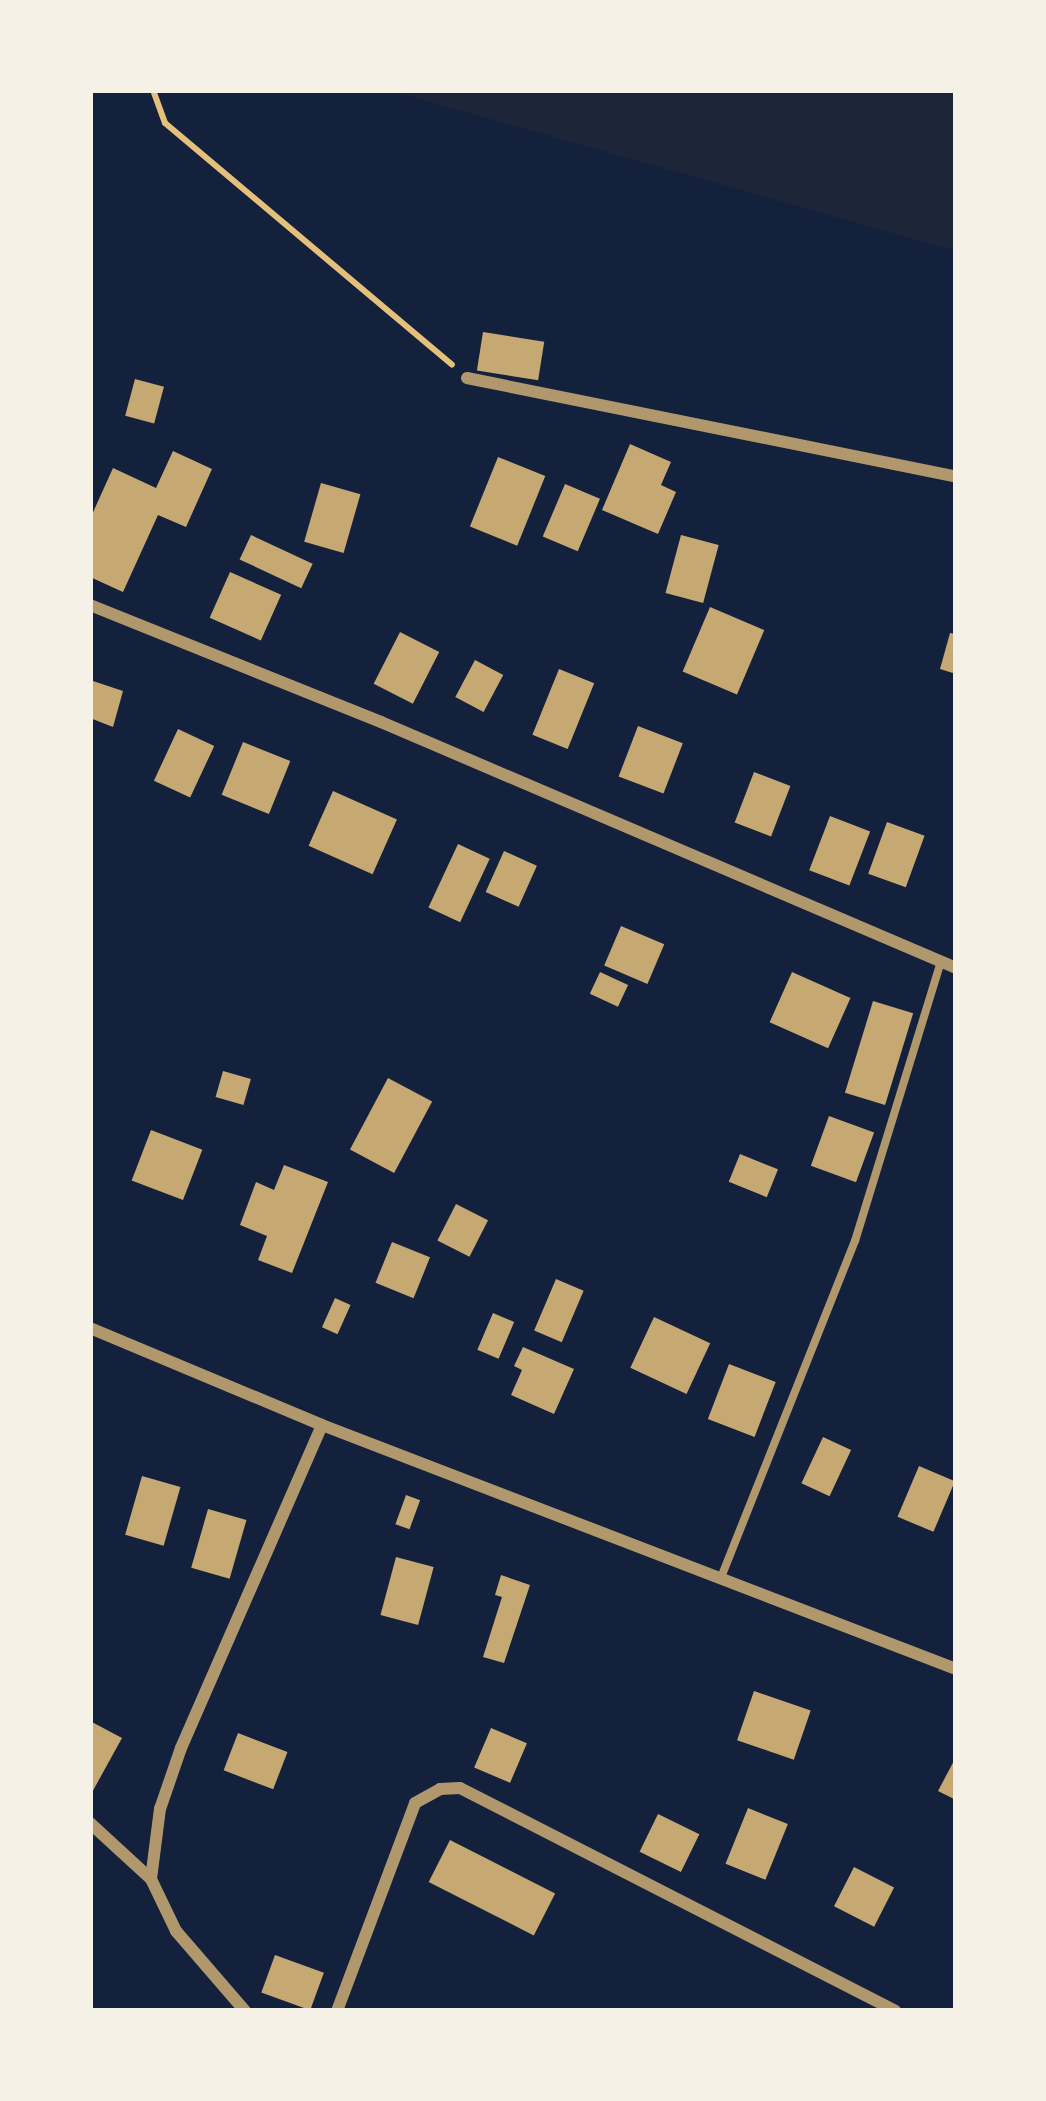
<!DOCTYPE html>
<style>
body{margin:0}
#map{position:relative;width:1046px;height:2101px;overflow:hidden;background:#14213d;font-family:Manrope,sans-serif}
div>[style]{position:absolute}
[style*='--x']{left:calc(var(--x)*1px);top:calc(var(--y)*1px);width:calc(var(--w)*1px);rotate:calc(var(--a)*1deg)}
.green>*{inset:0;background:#1d2539}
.building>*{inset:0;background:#c6a872;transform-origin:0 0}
.path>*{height:6px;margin:-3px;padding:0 3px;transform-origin:3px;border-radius:3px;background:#e5c07b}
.service>*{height:8px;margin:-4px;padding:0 4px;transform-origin:4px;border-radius:4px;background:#b1986c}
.minor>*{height:12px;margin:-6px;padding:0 6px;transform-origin:6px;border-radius:6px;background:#b1986c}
span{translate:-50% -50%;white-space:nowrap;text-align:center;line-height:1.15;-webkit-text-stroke:9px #f6f1e7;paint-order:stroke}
.frame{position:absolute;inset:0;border:93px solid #f6f1e7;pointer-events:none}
</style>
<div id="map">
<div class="green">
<div style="clip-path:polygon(388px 90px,956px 90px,956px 251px)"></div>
</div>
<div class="building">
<div style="left:483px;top:332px;width:62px;height:39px;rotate:9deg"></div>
<div style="left:135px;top:379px;width:30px;height:38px;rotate:15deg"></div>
<div style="clip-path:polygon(630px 444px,671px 462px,661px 485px,676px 492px,658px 534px,602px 510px)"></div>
<div style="clip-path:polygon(173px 451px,212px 469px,186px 527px,158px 515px,123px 592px,90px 577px,90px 519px,113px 468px,156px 488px)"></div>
<div style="left:498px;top:457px;width:51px;height:75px;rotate:22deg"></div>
<div style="left:321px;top:483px;width:41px;height:61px;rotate:16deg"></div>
<div style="left:565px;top:484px;width:38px;height:57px;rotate:23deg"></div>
<div style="left:251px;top:535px;width:68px;height:27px;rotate:25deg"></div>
<div style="left:681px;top:535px;width:39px;height:60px;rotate:15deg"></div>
<div style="left:230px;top:572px;width:56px;height:50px;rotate:24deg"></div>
<div style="left:710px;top:607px;width:59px;height:70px;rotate:23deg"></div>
<div style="left:400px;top:632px;width:44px;height:58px;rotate:27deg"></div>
<div style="clip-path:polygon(950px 633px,956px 634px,956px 674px,940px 669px)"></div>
<div style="left:475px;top:660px;width:32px;height:42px;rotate:28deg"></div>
<div style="left:559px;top:669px;width:38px;height:71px;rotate:22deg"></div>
<div style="clip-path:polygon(90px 680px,123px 691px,113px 727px,90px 718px)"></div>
<div style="left:638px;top:726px;width:48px;height:54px;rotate:21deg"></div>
<div style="left:178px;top:729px;width:40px;height:57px;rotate:25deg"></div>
<div style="left:243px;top:742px;width:51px;height:57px;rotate:22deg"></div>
<div style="left:754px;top:772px;width:39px;height:54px;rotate:21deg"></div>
<div style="left:333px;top:791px;width:70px;height:60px;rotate:24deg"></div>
<div style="left:830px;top:816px;width:43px;height:58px;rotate:21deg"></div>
<div style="left:887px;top:822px;width:40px;height:55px;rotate:20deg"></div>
<div style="left:458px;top:844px;width:35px;height:70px;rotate:25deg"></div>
<div style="left:504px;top:851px;width:36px;height:45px;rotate:24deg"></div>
<div style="left:621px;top:926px;width:47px;height:43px;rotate:23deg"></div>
<div style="left:600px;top:972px;width:31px;height:24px;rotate:25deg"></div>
<div style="left:792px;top:972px;width:64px;height:55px;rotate:24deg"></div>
<div style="left:873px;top:1001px;width:42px;height:96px;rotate:17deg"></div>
<div style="left:223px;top:1071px;width:29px;height:27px;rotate:16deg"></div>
<div style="left:388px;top:1078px;width:50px;height:81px;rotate:28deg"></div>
<div style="left:829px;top:1116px;width:48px;height:53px;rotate:20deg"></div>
<div style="left:151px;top:1130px;width:55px;height:54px;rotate:21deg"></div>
<div style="left:740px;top:1154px;width:41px;height:30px;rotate:22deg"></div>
<div style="clip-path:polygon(284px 1165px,328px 1182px,292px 1273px,258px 1260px,267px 1236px,240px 1225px,256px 1182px,274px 1190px)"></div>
<div style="left:456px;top:1204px;width:36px;height:41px;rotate:27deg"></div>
<div style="left:392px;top:1242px;width:41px;height:44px;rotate:22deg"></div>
<div style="left:556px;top:1279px;width:30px;height:56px;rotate:23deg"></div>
<div style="left:335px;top:1298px;width:17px;height:32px;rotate:24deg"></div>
<div style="left:493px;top:1313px;width:23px;height:40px;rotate:23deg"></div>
<div style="left:654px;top:1317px;width:62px;height:56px;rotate:25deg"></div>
<div style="clip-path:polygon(523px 1347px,574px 1369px,554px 1414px,511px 1395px,522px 1370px,514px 1366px)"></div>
<div style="left:729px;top:1364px;width:50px;height:59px;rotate:21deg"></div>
<div style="left:823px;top:1437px;width:31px;height:51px;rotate:25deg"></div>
<div style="left:919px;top:1466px;width:39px;height:55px;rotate:23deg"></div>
<div style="left:142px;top:1476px;width:40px;height:61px;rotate:16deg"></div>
<div style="left:406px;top:1495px;width:15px;height:31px;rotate:20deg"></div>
<div style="left:208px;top:1509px;width:40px;height:61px;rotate:16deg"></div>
<div style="left:396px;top:1557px;width:39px;height:60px;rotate:15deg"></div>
<div style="clip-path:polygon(501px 1575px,530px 1585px,504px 1663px,483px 1657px,502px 1597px,495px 1595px)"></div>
<div style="left:754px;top:1691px;width:60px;height:52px;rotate:19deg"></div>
<div style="clip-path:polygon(90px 1721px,122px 1738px,90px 1796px)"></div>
<div style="left:491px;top:1728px;width:39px;height:43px;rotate:23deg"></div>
<div style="left:238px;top:1733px;width:53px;height:40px;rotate:21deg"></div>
<div style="clip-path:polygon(956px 1757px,956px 1800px,938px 1791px)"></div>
<div style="left:748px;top:1808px;width:43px;height:60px;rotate:22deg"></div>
<div style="left:658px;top:1814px;width:46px;height:42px;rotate:26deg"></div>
<div style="left:450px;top:1840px;width:118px;height:47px;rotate:27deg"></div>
<div style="left:854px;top:1867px;width:45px;height:44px;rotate:27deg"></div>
<div style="left:275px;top:1955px;width:52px;height:40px;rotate:20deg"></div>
</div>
<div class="path">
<div style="--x:153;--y:90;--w:35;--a:70"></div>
<div style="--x:165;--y:123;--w:375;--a:40.1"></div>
</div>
<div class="service">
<div style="--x:722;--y:1575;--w:360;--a:-68.3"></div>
<div style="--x:855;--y:1241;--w:292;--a:-72.9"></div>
</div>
<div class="minor">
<div style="--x:467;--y:378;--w:499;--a:11.4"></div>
<div style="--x:90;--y:605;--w:314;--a:21.9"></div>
<div style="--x:381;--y:722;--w:625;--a:23.16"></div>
<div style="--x:90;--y:1328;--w:251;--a:22.7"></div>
<div style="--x:322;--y:1425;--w:679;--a:21.05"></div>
<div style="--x:90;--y:1823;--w:83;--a:42.6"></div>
<div style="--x:151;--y:1879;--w:58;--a:64.3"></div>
<div style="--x:176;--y:1931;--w:106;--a:49.2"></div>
<div style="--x:151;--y:1879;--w:71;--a:-82.7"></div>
<div style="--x:160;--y:1809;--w:65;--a:-71"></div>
<div style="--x:181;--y:1748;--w:352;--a:-66.4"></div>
<div style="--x:337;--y:2011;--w:222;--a:-69.4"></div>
<div style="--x:415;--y:1803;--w:29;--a:-29"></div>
<div style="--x:440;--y:1789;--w:20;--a:-3"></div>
<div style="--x:460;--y:1788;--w:489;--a:27.1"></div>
</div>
<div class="frame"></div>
</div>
